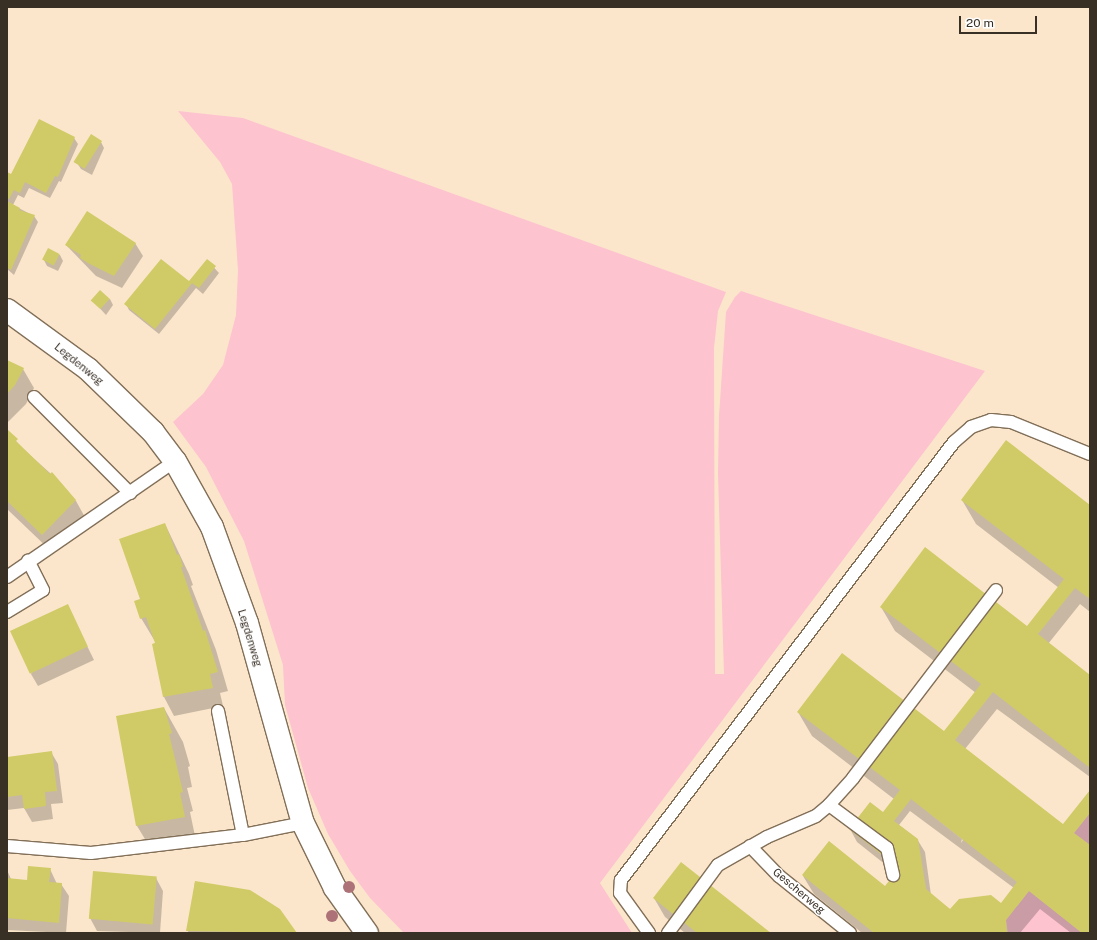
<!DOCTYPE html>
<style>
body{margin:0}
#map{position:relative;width:1097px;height:940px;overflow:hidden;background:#fbe6cc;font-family:"Public Sans",sans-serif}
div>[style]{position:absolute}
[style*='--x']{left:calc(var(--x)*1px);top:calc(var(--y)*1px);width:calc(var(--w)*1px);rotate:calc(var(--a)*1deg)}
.green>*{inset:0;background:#fdc3cf}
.shadow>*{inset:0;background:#0003}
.building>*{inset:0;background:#d0cb67;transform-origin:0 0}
.roads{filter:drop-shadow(1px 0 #826f58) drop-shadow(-1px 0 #826f58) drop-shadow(0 1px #826f58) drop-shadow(0 -1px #826f58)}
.lane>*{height:12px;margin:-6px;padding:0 6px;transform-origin:6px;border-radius:6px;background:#fff}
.street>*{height:22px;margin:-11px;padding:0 11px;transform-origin:11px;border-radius:11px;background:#fff}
.trees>*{width:12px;height:12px;margin:-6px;border-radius:50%;background:#ac7278}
span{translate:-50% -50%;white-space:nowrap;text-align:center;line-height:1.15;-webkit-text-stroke:3px #fff;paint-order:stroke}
.street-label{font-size:11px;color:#382f25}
.frame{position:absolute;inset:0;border:8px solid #382f25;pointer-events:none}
.scale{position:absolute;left:959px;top:16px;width:78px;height:18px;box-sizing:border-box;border:2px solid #382f25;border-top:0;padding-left:5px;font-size:12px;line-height:14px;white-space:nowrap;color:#382f25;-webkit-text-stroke:3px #fff;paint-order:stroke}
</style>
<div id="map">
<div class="green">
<div style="clip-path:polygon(178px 111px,243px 118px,726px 292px,718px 311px,714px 348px,715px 674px,724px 674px,718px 474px,719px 416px,726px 312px,735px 297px,741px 291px,985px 371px,600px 883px,632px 933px,404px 933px,370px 898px,350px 871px,328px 834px,308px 788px,285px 705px,283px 665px,244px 541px,206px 467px,173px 422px,203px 394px,223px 365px,236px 315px,238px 270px,232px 184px,220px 162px)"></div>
<div style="clip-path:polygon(1090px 813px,1090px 845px,1074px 833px)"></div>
<div style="clip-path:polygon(1029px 891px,1082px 933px,1008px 933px,1006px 920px)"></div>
</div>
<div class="shadow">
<div style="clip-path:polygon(74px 138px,78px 144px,61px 182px,59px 181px,50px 198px,29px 188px,24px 198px,18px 195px,13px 205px,34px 216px,38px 222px,14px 275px,7px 269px,7px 173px,11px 175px)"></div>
<div style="clip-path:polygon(101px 142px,104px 148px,92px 175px,81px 169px,77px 163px)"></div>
<div style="clip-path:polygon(135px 243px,143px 256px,122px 288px,96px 276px,66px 245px)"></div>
<div style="clip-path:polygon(49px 250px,60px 255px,63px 261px,58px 271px,47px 266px,44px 260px)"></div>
<div style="clip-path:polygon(207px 260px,219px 273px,203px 294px,196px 288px,159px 334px,129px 310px,126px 304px,189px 282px)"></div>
<div style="clip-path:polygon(110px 299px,113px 305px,106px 315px,93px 301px)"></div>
<div style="clip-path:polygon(7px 361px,23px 369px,34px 388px,26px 404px,7px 423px)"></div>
<div style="clip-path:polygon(8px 432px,21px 447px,60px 482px,76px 501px,86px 519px,53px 553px,7px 509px)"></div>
<div style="clip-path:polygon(evenodd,962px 500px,1090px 506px,1090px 612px,1080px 604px,1048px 644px,1090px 676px,1090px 777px,997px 709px,965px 749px,1063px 826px,1090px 792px,1090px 933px,1071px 933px,1040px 909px,1020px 933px,862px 933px,814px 894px,803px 876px,885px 887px,896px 873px,857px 842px,850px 829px,883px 813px,894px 799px,812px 736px,798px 712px,944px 732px,976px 693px,895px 631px,881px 607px,1031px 630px,1059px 588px,976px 524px,962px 500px,903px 792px,963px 840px,961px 843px,962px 839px,903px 792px,962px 500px,910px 811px,1014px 888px,1001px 904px,951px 910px,931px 895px,925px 852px,917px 839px,899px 825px,910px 811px)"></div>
<div style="clip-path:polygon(165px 524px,189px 574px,193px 585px,191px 586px,216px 650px,228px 691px,220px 693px,223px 706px,174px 716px,164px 697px,153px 645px,156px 643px,141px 618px,141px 600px)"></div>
<div style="clip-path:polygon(67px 605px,94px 660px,38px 686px,31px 674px)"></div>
<div style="clip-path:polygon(164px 708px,183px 742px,190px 766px,188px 767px,192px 787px,187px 788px,193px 811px,190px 812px,195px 836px,148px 844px,137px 826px)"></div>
<div style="clip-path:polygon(51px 752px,58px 764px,63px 803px,51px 804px,53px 819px,32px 822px,24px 808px,7px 810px,7px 758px)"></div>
<div style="clip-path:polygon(50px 869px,57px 884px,61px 884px,69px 896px,66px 933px,7px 930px,7px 870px,11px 879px,28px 881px)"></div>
<div style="clip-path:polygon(156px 878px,163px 891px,160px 933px,97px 931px,90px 918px)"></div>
<div style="clip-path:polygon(195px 882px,279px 910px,295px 933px,188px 933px)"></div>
<div style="clip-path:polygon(654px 898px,769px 933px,685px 933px,665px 917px)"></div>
</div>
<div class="building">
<div style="clip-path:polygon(39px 119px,75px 137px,58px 177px,55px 176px,46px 193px,25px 182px,20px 193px,14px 190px,9px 199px,7px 198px,7px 172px,11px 174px)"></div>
<div style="left:91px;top:134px;width:13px;height:33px;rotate:32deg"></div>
<div style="clip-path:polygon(7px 201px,20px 208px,19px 210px,35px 215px,11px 270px,7px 268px)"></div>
<div style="clip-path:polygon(87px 211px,136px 243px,114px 276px,88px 263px,80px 258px,81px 255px,65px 245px)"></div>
<div style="left:48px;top:248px;width:13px;height:13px;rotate:27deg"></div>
<div style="clip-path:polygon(161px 259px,189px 281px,207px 259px,216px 266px,199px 288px,192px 283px,155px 329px,124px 304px)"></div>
<div style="left:100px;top:290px;width:13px;height:14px;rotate:42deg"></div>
<div style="clip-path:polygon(7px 360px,24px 368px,15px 385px,7px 394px)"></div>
<div style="clip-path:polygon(8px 430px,18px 439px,16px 441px,50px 474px,52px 472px,76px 500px,42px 535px,7px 501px)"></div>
<div style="clip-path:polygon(evenodd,1006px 440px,1090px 505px,1090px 599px,1075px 588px,1038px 634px,1090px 675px,1090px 768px,993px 692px,955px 740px,1063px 824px,1090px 790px,1090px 813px,1074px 833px,1090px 845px,1090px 933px,1082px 933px,1029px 891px,1006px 920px,1007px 933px,874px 933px,802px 875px,829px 841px,885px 886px,899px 868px,849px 829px,870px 802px,883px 812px,900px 790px,797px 712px,842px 653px,944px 731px,981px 684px,880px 607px,925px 547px,1027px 626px,1064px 579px,961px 500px,1006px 440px,911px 799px,1017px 882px,1001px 903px,991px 895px,959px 899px,950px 909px,926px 889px,918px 839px,894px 821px,911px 799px)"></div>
<div style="clip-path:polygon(165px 523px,177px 555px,179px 554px,183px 567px,181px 567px,203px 631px,205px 630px,218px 672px,210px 674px,213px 688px,163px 697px,152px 644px,155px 643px,146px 617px,140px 619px,134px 601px,140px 599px,119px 539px)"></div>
<div style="left:68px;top:604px;width:47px;height:64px;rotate:65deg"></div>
<div style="clip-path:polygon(164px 707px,172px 733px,169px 734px,183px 792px,180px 793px,185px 817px,136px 826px,116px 716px)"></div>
<div style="clip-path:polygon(52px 751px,57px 791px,45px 792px,46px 806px,24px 809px,22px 795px,7px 797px,7px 757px)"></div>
<div style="clip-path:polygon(681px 862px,771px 933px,697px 933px,653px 898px)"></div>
<div style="clip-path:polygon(28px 866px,51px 868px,49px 882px,62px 883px,59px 923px,7px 918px,7px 878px,27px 880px)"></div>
<div style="left:93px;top:871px;width:64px;height:48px;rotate:5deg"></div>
<div style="clip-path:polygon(195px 881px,250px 890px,280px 909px,297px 933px,186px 931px)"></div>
</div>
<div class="roads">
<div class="lane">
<div style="--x:34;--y:397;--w:136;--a:45"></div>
<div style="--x:7;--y:577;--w:204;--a:-34.6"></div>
<div style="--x:7;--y:612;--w:42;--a:-31.4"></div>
<div style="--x:43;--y:590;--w:33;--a:-117"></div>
<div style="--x:218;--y:711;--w:126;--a:78.6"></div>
<div style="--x:829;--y:805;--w:36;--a:-48"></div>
<div style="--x:853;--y:778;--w:236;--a:-52.7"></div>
<div style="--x:7;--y:846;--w:84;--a:4.8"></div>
<div style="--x:91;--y:853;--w:153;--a:-6.8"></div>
<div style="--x:243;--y:835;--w:61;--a:-11.3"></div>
<div style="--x:750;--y:846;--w:42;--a:46"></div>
<div style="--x:779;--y:876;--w:91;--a:38.8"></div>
<div style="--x:649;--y:933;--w:49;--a:-125.9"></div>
<div style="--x:620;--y:893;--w:13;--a:-86"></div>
<div style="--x:621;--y:880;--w:550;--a:-52.76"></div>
<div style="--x:954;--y:442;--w:23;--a:-41"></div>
<div style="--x:971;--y:427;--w:21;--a:-19"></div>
<div style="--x:991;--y:420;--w:20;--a:6"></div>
<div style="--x:1011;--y:422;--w:85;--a:22.1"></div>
<div style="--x:668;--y:933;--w:84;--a:-53.7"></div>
<div style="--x:718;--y:865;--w:56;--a:-29.7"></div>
<div style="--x:767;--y:837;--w:53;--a:-23.2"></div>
<div style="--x:816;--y:816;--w:17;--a:-40"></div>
<div style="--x:829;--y:805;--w:72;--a:36.6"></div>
<div style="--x:887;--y:848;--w:28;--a:77"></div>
</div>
<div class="street">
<div style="--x:7;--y:310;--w:100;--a:36.1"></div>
<div style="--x:88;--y:369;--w:91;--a:44.1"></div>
<div style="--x:153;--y:432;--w:36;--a:53"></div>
<div style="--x:175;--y:461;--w:76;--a:60.7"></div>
<div style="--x:212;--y:527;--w:102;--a:70"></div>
<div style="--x:247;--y:623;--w:208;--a:74.4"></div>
<div style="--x:303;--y:823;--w:72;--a:63.8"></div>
<div style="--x:335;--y:888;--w:55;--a:54.6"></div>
</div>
</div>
<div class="trees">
<div style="left:349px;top:887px"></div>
<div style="left:332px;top:916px"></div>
</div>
<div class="street-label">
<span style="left:79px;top:364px;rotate:39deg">Legdenweg</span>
<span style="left:250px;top:638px;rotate:73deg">Legdenweg</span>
<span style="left:799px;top:891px;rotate:40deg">Gescherweg</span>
</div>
<div class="frame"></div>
<div class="scale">20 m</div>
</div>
